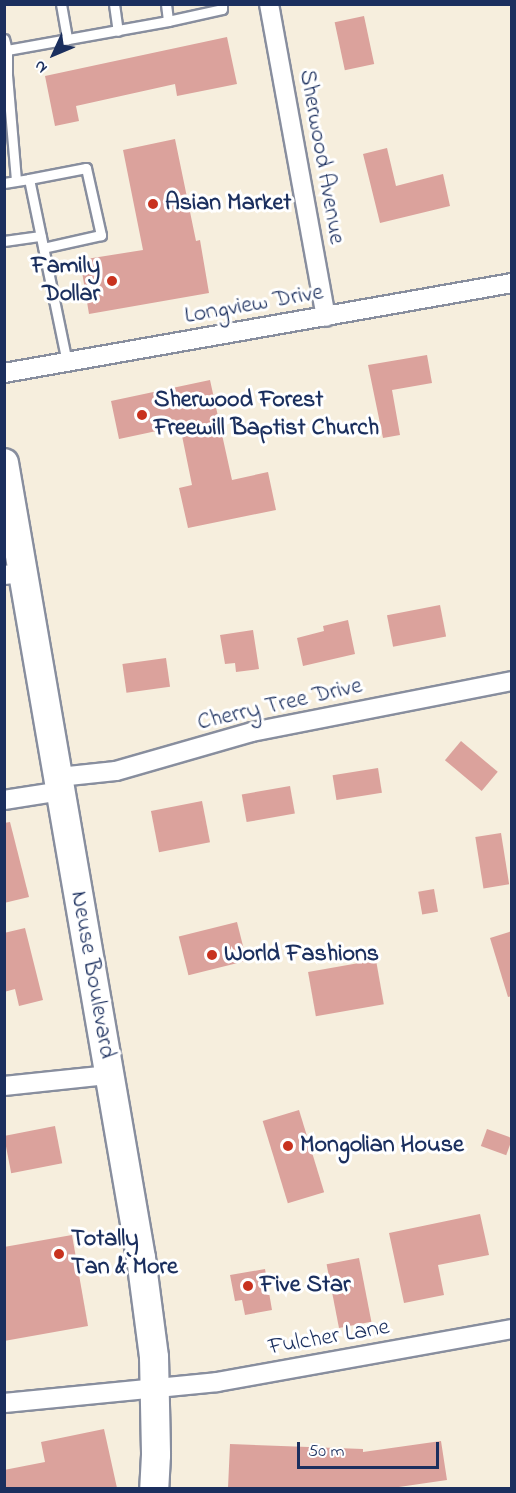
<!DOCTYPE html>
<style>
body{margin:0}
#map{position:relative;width:516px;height:1493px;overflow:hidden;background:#f6eedd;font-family:"Indie Flower",sans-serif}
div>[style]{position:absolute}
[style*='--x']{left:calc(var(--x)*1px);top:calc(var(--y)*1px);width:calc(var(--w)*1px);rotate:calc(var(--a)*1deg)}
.building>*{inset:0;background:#dba29c;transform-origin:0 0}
.roads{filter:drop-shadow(2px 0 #888e9e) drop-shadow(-2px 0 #888e9e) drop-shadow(0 2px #888e9e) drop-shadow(0 -2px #888e9e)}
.service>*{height:9px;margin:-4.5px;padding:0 4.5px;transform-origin:4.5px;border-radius:4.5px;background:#fff}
.minor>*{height:18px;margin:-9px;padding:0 9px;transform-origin:9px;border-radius:9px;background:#fff}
.primary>*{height:28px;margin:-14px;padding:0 14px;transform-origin:14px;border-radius:14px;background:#fff}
.dots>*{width:16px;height:16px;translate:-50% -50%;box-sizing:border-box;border:3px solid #fff;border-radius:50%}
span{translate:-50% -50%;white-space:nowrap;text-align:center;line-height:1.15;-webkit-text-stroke:6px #fff;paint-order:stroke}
.street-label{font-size:24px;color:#1b2f5e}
.poi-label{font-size:24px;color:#1b2f5e;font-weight:700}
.left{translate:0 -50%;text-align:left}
.right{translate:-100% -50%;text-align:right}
.frame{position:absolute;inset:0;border:6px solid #1b2f5e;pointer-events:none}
.north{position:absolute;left:24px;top:24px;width:60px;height:60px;-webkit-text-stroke:4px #fff;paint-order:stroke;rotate:226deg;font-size:16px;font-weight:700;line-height:24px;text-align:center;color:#1b2f5e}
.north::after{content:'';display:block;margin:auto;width:21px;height:27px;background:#1b2f5e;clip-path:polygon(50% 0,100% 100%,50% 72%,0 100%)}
.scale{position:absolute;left:297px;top:1442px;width:142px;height:27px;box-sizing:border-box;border:3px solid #1b2f5e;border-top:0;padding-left:8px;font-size:18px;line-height:21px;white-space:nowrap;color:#1b2f5e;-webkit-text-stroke:4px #fff;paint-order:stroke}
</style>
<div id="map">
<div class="building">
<div style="left:364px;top:16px;width:49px;height:30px;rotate:78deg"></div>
<div style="clip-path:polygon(227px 37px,237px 84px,177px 96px,175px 84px,76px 106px,79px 121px,55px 126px,45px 76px)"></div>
<div style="clip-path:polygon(175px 139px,196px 241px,200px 240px,209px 293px,89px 314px,80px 260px,143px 250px,123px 150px)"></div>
<div style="clip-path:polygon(387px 148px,396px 186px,443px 174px,450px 206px,380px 223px,363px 154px)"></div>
<div style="clip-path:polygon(427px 355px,432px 383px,392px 390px,400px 435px,383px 438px,368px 365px)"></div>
<div style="clip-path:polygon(210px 380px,232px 480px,268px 472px,276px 510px,188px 528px,179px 488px,192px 485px,180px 426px,119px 439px,111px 401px)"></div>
<div style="left:440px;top:605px;width:32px;height:54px;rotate:79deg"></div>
<div style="clip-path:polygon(348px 620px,355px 654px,303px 666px,297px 638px,324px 631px,323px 626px)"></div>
<div style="clip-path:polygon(253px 630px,259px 669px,236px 672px,235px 663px,225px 664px,220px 635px)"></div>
<div style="left:166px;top:658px;width:29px;height:44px;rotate:82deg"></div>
<div style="left:461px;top:741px;width:48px;height:25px;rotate:40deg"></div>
<div style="left:378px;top:768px;width:25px;height:46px;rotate:81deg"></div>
<div style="left:290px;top:786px;width:28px;height:49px;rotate:80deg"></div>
<div style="left:202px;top:801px;width:42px;height:52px;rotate:79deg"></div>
<div style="clip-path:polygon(10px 822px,29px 897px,4px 903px,4px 823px)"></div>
<div style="left:501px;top:833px;width:52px;height:26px;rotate:81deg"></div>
<div style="left:434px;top:889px;width:23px;height:16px;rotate:80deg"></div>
<div style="left:237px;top:922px;width:40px;height:60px;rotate:76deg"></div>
<div style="clip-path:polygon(25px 928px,43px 1000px,19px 1006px,15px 989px,4px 992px,4px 933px)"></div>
<div style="clip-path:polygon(512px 931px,512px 996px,508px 997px,490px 938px)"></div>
<div style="left:376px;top:960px;width:45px;height:69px;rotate:80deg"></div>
<div style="left:299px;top:1110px;width:86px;height:38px;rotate:73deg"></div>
<div style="left:55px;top:1126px;width:38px;height:52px;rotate:79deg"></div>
<div style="left:487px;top:1129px;width:27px;height:18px;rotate:20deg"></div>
<div style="clip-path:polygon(480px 1214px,489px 1255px,438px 1265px,444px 1295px,404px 1303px,389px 1233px)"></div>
<div style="clip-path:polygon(72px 1235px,88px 1326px,4px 1341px,4px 1247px)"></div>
<div style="left:359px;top:1258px;width:65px;height:33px;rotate:79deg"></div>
<div style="clip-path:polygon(265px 1269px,272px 1310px,245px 1315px,242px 1300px,235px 1301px,230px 1275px)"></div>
<div style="clip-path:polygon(104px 1429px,117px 1488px,4px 1488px,4px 1470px,45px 1462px,41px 1442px)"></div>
<div style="clip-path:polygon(441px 1441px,447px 1480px,392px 1488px,228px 1488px,230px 1444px,363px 1449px,363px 1452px)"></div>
</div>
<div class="roads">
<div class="service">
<div style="--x:61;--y:4;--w:36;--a:80"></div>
<div style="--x:114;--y:4;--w:27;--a:82"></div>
<div style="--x:166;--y:4;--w:17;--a:83"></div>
<div style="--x:4;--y:39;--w:11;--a:75"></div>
<div style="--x:7;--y:50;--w:164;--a:-10.2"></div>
<div style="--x:168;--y:21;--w:55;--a:-12.5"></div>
<div style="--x:222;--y:9;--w:5;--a:-90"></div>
<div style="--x:7;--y:50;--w:25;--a:90"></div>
<div style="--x:4;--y:76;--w:3;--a:-18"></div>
<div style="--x:7;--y:75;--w:106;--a:85.1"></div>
<div style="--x:29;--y:179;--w:58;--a:-10.9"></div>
<div style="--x:86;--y:168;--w:69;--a:77.4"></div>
<div style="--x:101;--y:235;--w:59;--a:167.4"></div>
<div style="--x:4;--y:183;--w:25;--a:-9"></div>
<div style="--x:29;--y:179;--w:187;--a:78.3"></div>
<div style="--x:4;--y:241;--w:37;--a:-8"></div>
</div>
<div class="minor">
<div style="--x:269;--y:4;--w:318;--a:79.7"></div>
<div style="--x:4;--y:373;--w:516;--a:-10.05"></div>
<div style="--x:4;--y:575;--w:19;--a:-6"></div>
<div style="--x:59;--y:777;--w:57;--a:-6"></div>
<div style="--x:116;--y:771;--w:141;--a:-16"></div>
<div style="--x:252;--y:732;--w:265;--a:-11.1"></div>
<div style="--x:4;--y:800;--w:59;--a:-8.8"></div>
<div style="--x:4;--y:1086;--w:106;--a:-6"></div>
<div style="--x:4;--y:1403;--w:214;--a:-5.6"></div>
<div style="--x:217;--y:1382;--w:300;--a:-10.2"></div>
</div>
<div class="primary">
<div style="--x:4;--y:463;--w:807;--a:80.22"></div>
<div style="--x:141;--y:1258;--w:100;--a:82.5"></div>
<div style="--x:154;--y:1357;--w:98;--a:88.8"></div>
<div style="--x:156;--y:1455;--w:33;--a:93"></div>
</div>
</div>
<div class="dots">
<div style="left:153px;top:204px;background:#c8321e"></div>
<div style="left:112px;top:281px;background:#c8321e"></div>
<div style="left:142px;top:415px;background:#c8321e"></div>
<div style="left:212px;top:955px;background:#c8321e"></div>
<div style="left:288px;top:1146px;background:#c8321e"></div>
<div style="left:59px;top:1254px;background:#c8321e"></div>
<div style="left:248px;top:1286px;background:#c8321e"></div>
</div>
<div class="street-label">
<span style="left:321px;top:157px;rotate:80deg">Sherwood Avenue</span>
<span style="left:254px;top:305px;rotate:-10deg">Longview Drive</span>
<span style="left:280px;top:705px;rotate:-13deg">Cherry Tree Drive</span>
<span style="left:92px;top:975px;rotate:80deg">Neuse Boulevard</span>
<span style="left:329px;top:1338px;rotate:-10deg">Fulcher Lane</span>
</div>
<div class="poi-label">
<span class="left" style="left:165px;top:204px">Asian Market</span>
<span class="right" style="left:100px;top:281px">Family<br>Dollar</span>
<span class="left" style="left:154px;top:415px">Sherwood Forest<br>Freewill Baptist Church</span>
<span class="left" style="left:224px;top:955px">World Fashions</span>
<span class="left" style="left:300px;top:1146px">Mongolian House</span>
<span class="left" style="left:71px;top:1254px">Totally<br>Tan &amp; More</span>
<span class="left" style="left:260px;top:1286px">Five Star</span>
</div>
<div class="frame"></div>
<div class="north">N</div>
<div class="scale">50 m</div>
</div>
